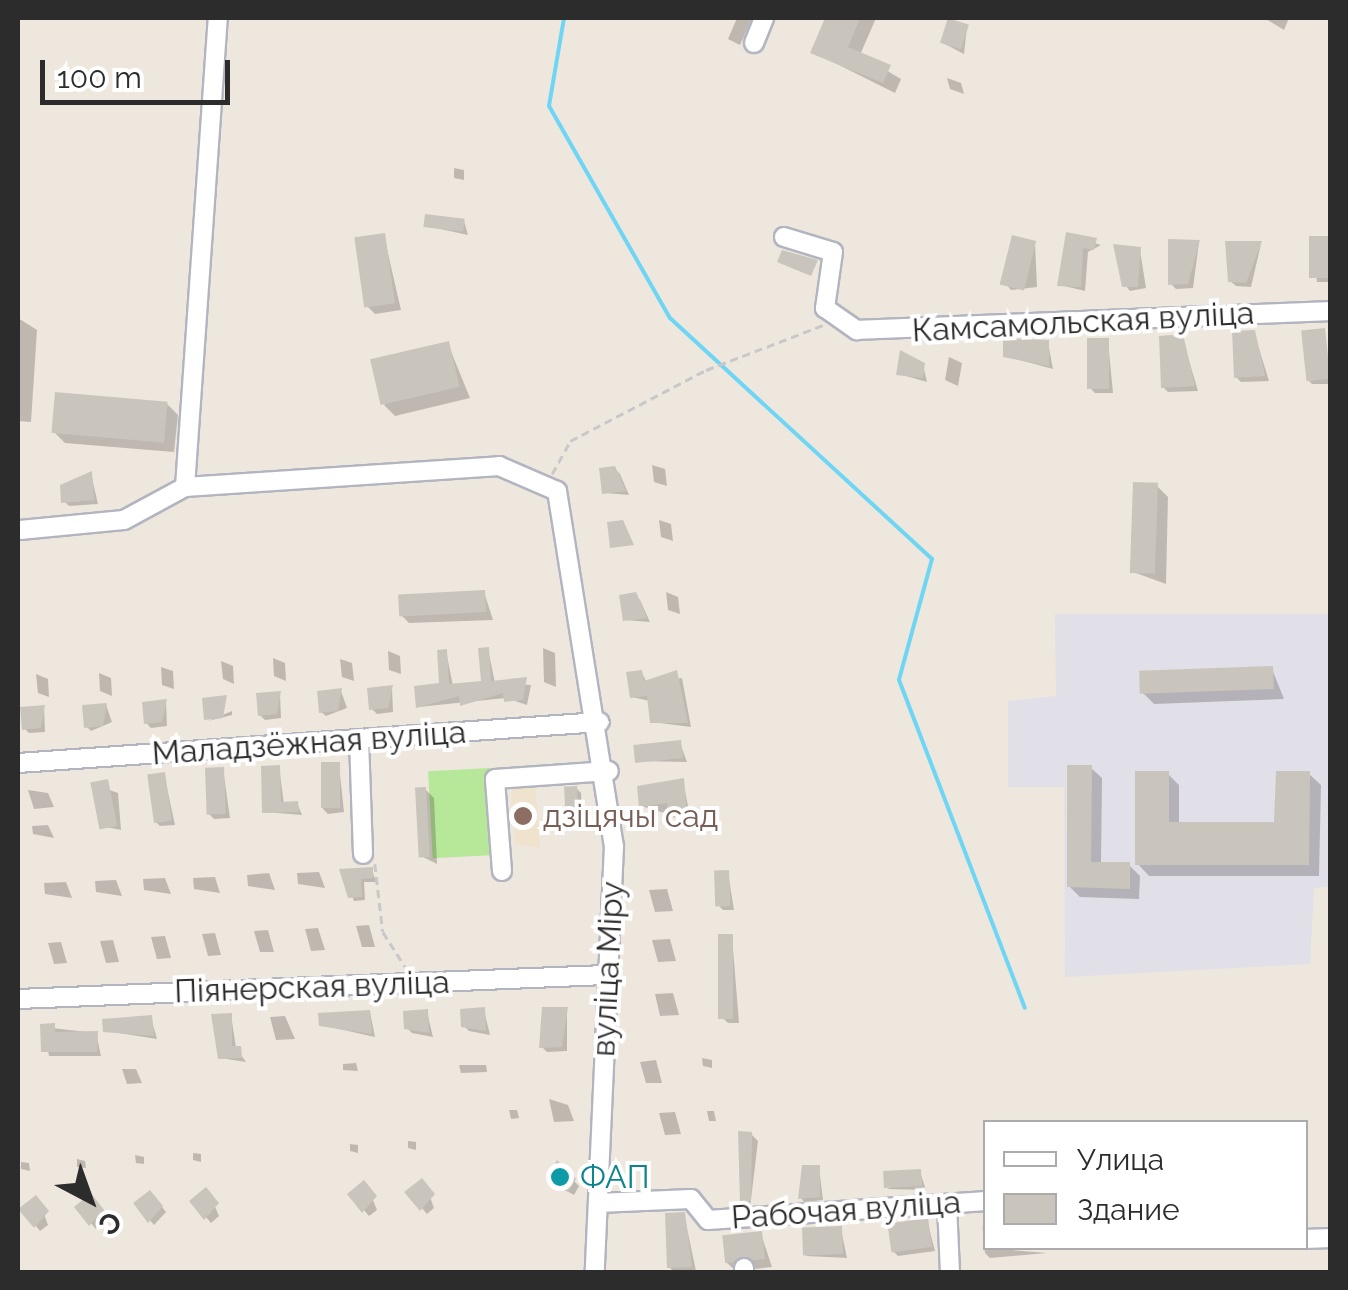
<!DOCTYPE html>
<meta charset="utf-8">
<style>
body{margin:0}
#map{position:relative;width:1348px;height:1290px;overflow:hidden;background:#eee7de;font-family:Raleway,sans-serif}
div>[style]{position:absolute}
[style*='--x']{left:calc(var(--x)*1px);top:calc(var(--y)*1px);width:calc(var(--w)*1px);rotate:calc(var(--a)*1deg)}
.industrial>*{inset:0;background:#e1dfe7}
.education>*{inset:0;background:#f0e3cd}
.green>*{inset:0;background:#b7e799;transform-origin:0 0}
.shadow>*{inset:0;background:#0003}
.stream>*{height:4px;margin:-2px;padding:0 2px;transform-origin:2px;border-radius:2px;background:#6ed6f4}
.building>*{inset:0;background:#c9c5bd;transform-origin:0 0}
.path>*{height:2.5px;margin-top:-1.25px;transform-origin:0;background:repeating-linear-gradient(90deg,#c8c8c8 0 8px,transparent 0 13px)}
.roads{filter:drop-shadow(2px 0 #b2b5c0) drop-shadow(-2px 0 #b2b5c0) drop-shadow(0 2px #b2b5c0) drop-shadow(0 -2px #b2b5c0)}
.minor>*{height:18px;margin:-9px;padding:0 9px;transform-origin:9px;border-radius:9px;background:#fff}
.dots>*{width:28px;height:28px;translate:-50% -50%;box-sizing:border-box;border:5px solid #fff;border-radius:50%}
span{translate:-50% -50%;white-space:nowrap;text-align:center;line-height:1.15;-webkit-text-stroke:8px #fff;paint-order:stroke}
.street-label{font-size:32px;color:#2c2c2c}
.education-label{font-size:32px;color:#785e54}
.left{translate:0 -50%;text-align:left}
.culture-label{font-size:32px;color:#0d838f}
.frame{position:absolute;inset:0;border:20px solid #2c2c2c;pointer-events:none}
.legend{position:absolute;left:983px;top:1120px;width:325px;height:130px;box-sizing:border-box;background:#fff;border:2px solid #ababab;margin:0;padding:12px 18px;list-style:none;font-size:30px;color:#2c2c2c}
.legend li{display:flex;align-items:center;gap:20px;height:50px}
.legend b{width:50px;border:2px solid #ababab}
.north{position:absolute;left:40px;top:1150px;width:100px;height:100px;-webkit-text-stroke:8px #fff;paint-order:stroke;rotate:139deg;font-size:28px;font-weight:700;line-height:40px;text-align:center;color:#2c2c2c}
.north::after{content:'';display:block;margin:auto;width:35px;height:45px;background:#2c2c2c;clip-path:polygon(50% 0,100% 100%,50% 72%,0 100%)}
.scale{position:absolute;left:40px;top:60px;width:190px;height:45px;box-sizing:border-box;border:5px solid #2c2c2c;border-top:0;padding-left:12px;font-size:30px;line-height:35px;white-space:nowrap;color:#2c2c2c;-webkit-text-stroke:8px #fff;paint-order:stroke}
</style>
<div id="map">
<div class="industrial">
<div style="clip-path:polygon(1055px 614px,1330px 614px,1330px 886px,1314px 888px,1310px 964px,1065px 977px,1064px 787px,1008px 787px,1008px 701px,1056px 696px)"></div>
</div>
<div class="education">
<div style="clip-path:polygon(522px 781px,535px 781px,540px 848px,515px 844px,511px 789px)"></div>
</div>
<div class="green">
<div style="left:490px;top:768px;width:87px;height:62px;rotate:87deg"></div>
</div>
<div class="shadow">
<div style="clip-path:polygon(737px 18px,752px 18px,740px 45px,728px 39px)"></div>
<div style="clip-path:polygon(828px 18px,876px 18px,860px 55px,901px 79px,895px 93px,813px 52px)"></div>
<div style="clip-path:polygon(1264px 18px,1289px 18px,1284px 30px)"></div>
<div style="clip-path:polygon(967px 27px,964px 54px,941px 42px)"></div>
<div style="clip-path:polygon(947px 78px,961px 83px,964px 94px,950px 89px)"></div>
<div style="clip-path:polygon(454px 168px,464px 170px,464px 180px,454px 178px)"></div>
<div style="clip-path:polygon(464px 221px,468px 235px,426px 226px)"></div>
<div style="clip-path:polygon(1068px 235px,1101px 245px,1088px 252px,1085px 291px,1060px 285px)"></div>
<div style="clip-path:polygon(384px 236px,401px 310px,375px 314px,367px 306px)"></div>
<div style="clip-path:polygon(1330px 238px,1330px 282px,1317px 282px,1312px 239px)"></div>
<div style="clip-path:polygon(1199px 242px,1193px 288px,1176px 289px,1171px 284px)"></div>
<div style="clip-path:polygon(1035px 243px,1037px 287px,1011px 290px,1006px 284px)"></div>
<div style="clip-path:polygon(1261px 244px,1251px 287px,1236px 286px,1230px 281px)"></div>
<div style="clip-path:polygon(1140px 250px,1146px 288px,1130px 291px,1125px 285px)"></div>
<div style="clip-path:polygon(18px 318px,37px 330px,31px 422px,18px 421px)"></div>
<div style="clip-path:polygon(1324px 331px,1330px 384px,1312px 384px,1306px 378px)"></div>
<div style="clip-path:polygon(1254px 332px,1269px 381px,1241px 382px,1236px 377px)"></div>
<div style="clip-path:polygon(1182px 337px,1198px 391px,1168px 392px,1163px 387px)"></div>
<div style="clip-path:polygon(1108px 341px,1113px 393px,1095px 393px,1090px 388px)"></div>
<div style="clip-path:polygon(1048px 343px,1053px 369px,1005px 356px)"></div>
<div style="clip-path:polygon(448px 344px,470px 398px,395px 416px,384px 405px)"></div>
<div style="clip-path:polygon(949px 357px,962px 363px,958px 386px,945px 380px)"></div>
<div style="clip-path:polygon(923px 365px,927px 382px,899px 374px)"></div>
<div style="clip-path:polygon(167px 404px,178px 415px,174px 452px,65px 443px,54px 432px)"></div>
<div style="clip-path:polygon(652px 465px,665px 469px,667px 486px,654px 482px)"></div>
<div style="clip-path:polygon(614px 468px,620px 474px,629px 495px,605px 493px)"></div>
<div style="clip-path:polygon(91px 474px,98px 504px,69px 506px,64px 501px)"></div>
<div style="clip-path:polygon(1157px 486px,1168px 497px,1166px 584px,1133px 572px)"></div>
<div style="clip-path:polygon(659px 520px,671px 524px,673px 541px,661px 537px)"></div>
<div style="clip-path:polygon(484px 592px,493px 620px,409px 623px,401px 615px)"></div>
<div style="clip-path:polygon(666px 592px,678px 597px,680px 614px,668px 610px)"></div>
<div style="clip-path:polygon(635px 595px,640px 600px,650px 622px,625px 620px)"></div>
<div style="clip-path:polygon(543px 648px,555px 653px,556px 687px,544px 682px)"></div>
<div style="clip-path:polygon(488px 649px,495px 683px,531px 685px,527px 705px,506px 698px,418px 707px,442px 686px,446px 651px,453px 686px,483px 683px)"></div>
<div style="clip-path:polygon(388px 651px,400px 656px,401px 674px,389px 670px)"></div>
<div style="clip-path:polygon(273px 658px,285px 663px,286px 681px,274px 676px)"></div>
<div style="clip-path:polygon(340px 659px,352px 663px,354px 681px,342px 677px)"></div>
<div style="clip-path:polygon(221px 661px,233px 666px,234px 684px,223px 679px)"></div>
<div style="clip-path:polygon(161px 667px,173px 671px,174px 689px,162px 685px)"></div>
<div style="clip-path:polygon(1272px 669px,1284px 699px,1154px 704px,1142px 692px)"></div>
<div style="clip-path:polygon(99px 673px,111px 678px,112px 696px,100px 691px)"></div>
<div style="clip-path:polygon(642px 673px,647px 683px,682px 678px,691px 727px,652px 722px,650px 701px,632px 697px)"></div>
<div style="clip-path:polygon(36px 674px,48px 679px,49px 697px,38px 693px)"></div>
<div style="clip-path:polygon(392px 688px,393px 712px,377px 714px,372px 709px)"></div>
<div style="clip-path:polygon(341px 691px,347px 708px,326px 716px,321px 712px)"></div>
<div style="clip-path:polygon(280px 694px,281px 718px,265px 720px,260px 715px)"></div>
<div style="clip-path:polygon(166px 702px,167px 726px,151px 728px,146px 723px)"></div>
<div style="clip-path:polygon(106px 705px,112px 722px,91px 731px,86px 726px)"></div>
<div style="clip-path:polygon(44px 707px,45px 732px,29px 733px,24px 728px)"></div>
<div style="clip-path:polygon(232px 711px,232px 715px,208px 721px)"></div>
<div style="clip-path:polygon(680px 743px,687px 762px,637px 761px)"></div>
<div style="clip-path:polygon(339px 765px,344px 812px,328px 814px,323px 809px)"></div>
<div style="clip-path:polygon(279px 767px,284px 804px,297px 803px,302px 815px,264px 812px)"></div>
<div style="clip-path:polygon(1091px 768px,1102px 778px,1101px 865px,1129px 865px,1140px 876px,1139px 899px,1080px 897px,1069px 886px)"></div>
<div style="clip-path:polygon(223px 769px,230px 818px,214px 819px,209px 814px)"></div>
<div style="clip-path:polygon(164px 774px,175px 825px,160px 826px,155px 821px)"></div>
<div style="clip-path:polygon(1168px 774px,1179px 785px,1179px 824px,1277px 824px,1309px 774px,1321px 785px,1319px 876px,1149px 876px,1138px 864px)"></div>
<div style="clip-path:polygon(683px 781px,691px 821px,641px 806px)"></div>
<div style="clip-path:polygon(93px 784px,118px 793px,121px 830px,101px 826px)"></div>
<div style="clip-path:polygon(576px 788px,581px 793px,583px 831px,568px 827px)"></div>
<div style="clip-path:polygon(425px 789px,434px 798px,437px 864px,421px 856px)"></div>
<div style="clip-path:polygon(28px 790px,48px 793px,54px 807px,34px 809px)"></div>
<div style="clip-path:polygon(48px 825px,54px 838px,33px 834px,32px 826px)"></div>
<div style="clip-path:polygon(372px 870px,376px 882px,364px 882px,365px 900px,354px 901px,343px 872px)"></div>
<div style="clip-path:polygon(319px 872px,325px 888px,298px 884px,297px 873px)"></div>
<div style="clip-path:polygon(269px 873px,275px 890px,248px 886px,247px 875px)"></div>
<div style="clip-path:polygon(728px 873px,734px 910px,723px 910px,718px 905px)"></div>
<div style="clip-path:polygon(215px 877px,220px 893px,194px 889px,193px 878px)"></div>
<div style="clip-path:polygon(165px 878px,171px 894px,144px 890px,143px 879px)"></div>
<div style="clip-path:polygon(116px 880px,122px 896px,96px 892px,95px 881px)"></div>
<div style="clip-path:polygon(66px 882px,72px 898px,45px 894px,44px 883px)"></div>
<div style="clip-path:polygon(667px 889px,673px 911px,655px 912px,649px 890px)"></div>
<div style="clip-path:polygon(369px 925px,375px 947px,362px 947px,356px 926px)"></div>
<div style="clip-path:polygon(318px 928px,325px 950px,311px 951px,305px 929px)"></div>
<div style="clip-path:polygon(268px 930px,274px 952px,260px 952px,254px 931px)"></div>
<div style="clip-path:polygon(215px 933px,221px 955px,208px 956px,202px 934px)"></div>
<div style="clip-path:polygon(165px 936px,171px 958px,157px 959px,151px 937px)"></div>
<div style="clip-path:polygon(732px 936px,739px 1023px,728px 1023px,723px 1018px)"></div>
<div style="clip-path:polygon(670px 939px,676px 961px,658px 962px,652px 940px)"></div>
<div style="clip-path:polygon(113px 940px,119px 962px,106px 963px,100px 941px)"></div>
<div style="clip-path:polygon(61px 942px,67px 963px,54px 964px,48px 943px)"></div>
<div style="clip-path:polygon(673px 993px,679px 1015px,660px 1016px,655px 994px)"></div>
<div style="clip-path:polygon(567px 1009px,567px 1051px,547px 1052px,542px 1047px)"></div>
<div style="clip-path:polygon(484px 1010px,490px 1035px,469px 1031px,464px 1026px)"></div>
<div style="clip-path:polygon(370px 1012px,375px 1037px,321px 1025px)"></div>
<div style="clip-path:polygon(427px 1012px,433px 1037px,412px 1033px,407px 1028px)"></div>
<div style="clip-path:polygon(231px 1015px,236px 1048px,246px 1062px,220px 1058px)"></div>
<div style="clip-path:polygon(285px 1016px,295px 1039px,276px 1040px,270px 1017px)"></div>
<div style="clip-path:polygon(151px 1018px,157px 1039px,106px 1031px)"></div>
<div style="clip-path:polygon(43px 1027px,96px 1033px,101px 1056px,49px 1056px)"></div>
<div style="clip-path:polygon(702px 1058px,712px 1060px,712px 1068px,703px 1066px)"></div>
<div style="clip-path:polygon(656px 1060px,662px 1083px,646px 1083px,640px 1062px)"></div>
<div style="clip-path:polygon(356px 1063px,358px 1071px,343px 1070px,343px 1064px)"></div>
<div style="clip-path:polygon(459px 1065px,486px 1065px,487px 1072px,461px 1073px)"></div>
<div style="clip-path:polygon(122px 1069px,136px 1069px,142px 1083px,127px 1084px)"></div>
<div style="clip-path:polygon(549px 1099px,568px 1105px,574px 1121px,554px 1122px)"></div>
<div style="clip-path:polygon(509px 1110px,517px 1110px,519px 1118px,511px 1119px)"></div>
<div style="clip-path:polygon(707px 1111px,714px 1111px,716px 1121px,709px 1121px)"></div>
<div style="clip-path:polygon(675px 1112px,681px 1134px,665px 1135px,659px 1113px)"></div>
<div style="clip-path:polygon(751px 1134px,758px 1141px,750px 1208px,743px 1201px)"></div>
<div style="clip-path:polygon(408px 1141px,416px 1142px,416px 1150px,408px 1148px)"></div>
<div style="clip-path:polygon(350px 1144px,358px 1145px,358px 1153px,350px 1151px)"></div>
<div style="clip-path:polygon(193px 1153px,201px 1154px,201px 1162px,193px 1160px)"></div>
<div style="clip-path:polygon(135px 1155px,144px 1157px,144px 1164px,136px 1163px)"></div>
<div style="clip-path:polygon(77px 1159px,85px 1161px,86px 1168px,77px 1167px)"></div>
<div style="clip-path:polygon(21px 1162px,29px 1163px,30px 1171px,21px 1169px)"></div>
<div style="clip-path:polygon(558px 1165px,579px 1186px,574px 1195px,554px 1184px)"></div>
<div style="clip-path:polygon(819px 1167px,823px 1200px,804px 1202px,801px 1198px)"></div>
<div style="clip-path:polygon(920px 1172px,926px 1190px,887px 1189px)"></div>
<div style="clip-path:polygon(426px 1186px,434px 1208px,427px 1214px,408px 1192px)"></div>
<div style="clip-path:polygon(368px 1188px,377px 1210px,369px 1216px,350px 1194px)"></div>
<div style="clip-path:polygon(210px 1195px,219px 1216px,211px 1223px,192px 1201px)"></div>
<div style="clip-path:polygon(155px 1198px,166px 1212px,154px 1225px,136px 1204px)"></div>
<div style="clip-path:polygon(96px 1201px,108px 1216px,96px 1229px,78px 1208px)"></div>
<div style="clip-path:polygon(40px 1203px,48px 1225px,40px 1231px,22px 1209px)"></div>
<div style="clip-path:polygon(684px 1214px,696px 1271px,674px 1272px,669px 1267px)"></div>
<div style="clip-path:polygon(927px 1220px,935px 1251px,898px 1256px,893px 1251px)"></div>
<div style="clip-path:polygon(982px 1222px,986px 1248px,1047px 1253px,990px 1258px,985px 1253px)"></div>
<div style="clip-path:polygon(841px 1229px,847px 1258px,806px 1256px)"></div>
<div style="clip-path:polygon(761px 1234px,772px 1267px,736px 1271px,727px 1263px)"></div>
</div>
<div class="stream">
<div style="--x:564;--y:18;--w:89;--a:99.7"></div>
<div style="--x:549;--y:106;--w:244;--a:60.3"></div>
<div style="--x:670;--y:318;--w:356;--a:42.6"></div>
<div style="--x:932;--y:559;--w:125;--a:105.3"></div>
<div style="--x:899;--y:680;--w:351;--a:69"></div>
</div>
<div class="building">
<div style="clip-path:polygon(825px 18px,860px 18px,848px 47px,891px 65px,883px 83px,810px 53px)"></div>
<div style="left:948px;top:18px;width:22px;height:26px;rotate:18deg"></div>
<div style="left:425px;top:214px;width:40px;height:13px;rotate:7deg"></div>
<div style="clip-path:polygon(1066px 232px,1097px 238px,1094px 250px,1083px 248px,1081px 287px,1057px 286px)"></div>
<div style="left:385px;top:233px;width:71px;height:31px;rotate:82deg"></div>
<div style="left:1012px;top:235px;width:25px;height:51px;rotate:14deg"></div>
<div style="left:1309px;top:236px;width:21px;height:42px"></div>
<div style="clip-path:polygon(1168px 239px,1200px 240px,1188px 284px,1168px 285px)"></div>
<div style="clip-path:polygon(1225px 241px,1262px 241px,1246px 283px,1228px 282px)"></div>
<div style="clip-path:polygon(1113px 244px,1141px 247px,1138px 287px,1122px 287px)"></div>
<div style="clip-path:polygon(782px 250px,818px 260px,811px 276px,777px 262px)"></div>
<div style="left:1325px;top:328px;width:51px;height:24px;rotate:84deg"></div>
<div style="clip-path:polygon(1255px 330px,1265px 376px,1234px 378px,1232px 331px)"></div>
<div style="clip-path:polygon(1183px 334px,1195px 386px,1161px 388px,1159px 336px)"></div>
<div style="clip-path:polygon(1003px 338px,1049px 340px,1049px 366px,1003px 357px)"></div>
<div style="left:1087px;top:338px;width:22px;height:51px"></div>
<div style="left:449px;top:341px;width:47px;height:81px;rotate:77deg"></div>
<div style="clip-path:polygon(900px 350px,925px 363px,923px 378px,896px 375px)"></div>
<div style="left:55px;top:392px;width:113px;height:41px;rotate:5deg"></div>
<div style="clip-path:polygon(615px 466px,626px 491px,602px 494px,599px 468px)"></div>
<div style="clip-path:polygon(92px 471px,94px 500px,61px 503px,60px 485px)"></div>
<div style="left:1133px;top:482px;width:25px;height:91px;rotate:2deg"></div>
<div style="clip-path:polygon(623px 520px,634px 545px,610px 548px,607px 522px)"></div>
<div style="left:485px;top:590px;width:22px;height:87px;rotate:87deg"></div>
<div style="clip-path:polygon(636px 592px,647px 618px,623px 621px,619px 595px)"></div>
<div style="clip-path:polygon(489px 647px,491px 681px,527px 677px,523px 700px,504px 702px,503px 693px,460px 706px,459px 696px,416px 708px,414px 686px,439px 683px,437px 650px,447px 649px,449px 684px,481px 681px,478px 648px)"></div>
<div style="left:1273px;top:666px;width:23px;height:134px;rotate:88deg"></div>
<div style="clip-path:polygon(642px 670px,644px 681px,677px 670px,688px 723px,650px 723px,647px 696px,630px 698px,626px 672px)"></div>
<div style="clip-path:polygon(393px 685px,388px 708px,369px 710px,367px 688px)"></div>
<div style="clip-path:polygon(342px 688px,338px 711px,319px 713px,317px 691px)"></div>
<div style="clip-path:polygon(281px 691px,277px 714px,258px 716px,256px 693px)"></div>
<div style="clip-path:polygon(227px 695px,223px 718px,204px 720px,202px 698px)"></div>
<div style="clip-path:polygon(167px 699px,162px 722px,144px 724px,142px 702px)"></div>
<div style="clip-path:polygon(107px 703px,103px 726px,84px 728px,82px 705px)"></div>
<div style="clip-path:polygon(45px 705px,41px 728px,22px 730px,20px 707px)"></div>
<div style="left:681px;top:740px;width:18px;height:48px;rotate:84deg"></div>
<div style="left:340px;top:762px;width:46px;height:19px;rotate:90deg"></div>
<div style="clip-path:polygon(280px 765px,281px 802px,298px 801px,299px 812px,262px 813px,261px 766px)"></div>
<div style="clip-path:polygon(1067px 765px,1092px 765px,1091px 862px,1130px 862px,1130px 889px,1067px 887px)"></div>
<div style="left:224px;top:767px;width:47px;height:19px;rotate:88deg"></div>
<div style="clip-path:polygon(1135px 771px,1169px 771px,1169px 822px,1274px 822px,1276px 771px,1310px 771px,1309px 865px,1135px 865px)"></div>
<div style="left:165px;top:772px;width:49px;height:18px;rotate:82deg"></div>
<div style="clip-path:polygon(684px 778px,687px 816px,668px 818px,667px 803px,639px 807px,637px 786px)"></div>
<div style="left:108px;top:779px;width:48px;height:18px;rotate:79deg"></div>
<div style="left:577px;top:786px;width:41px;height:13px;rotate:87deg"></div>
<div style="left:426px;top:787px;width:70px;height:11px;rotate:87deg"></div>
<div style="clip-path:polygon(373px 867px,373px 878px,361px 879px,362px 897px,348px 898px,339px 869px)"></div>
<div style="left:729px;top:870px;width:36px;height:15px;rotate:88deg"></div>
<div style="left:718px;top:934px;width:15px;height:85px"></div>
<div style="clip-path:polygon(485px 1007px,486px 1031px,461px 1027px,460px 1009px)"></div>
<div style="clip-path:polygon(542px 1007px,568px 1007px,562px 1047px,539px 1048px)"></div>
<div style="clip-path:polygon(428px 1009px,429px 1033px,404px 1029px,403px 1011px)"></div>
<div style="clip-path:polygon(370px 1010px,372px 1034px,319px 1026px,318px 1013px)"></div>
<div style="clip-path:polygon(232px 1013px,232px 1046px,241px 1046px,242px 1058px,218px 1059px,211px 1014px)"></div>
<div style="clip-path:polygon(152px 1015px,154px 1036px,103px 1032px,102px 1019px)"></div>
<div style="clip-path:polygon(55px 1023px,55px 1032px,98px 1031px,97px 1052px,41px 1052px,40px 1024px)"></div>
<div style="clip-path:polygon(738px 1131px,752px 1132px,751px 1201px,740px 1202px)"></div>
<div style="clip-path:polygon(557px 1160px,576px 1179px,568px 1192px,546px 1180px)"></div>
<div style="clip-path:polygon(802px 1165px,820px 1165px,820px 1197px,798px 1199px)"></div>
<div style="left:921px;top:1169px;width:17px;height:38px;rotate:87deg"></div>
<div style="clip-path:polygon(422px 1178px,435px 1194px,420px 1211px,404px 1192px)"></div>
<div style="clip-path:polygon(364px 1180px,377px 1196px,362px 1213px,347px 1194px)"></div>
<div style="clip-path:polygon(206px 1187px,219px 1203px,204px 1220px,189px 1201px)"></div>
<div style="clip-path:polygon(150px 1190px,163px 1206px,148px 1223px,133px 1203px)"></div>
<div style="clip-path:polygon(91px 1193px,104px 1210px,89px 1226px,74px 1207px)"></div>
<div style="clip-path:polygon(36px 1195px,49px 1211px,34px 1228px,18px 1209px)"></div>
<div style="clip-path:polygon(685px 1212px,692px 1267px,667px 1268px,665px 1213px)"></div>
<div style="left:928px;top:1218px;width:29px;height:41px;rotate:82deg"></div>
<div style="left:842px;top:1226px;width:28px;height:40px;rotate:88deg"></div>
<div style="left:762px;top:1231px;width:28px;height:40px;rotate:84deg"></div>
</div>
<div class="path">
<div style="--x:552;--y:474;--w:38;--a:-61"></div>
<div style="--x:570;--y:441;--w:153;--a:-27.6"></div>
<div style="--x:706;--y:370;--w:125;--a:-21"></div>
<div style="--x:375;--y:864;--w:68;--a:83.3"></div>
<div style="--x:383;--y:932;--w:43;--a:57.4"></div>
</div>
<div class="roads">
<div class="minor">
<div style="--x:754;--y:43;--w:27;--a:-68"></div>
<div style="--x:784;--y:237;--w:51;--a:17"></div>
<div style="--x:833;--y:252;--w:57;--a:98.1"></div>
<div style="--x:825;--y:308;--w:39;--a:35"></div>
<div style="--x:857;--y:330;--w:473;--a:-2.3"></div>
<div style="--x:185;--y:487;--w:470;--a:-86"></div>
<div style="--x:20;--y:530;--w:104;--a:-5.5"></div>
<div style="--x:124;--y:520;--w:69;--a:-28.4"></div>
<div style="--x:185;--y:487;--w:315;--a:-3.8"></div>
<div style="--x:499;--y:466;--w:63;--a:23.3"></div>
<div style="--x:557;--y:491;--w:360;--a:80.9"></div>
<div style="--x:614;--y:846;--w:426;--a:92.6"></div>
<div style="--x:359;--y:739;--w:115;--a:88"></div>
<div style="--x:18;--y:763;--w:583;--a:-4.03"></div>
<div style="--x:502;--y:871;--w:92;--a:-94.4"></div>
<div style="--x:495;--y:779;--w:114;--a:-4"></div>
<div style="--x:18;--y:999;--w:588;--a:-2.34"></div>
<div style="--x:598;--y:1203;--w:93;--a:-2.5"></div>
<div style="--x:691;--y:1199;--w:27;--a:51"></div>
<div style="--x:708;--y:1220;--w:279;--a:-3.9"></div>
<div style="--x:947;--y:1204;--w:68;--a:87.5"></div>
<div style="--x:1306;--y:1239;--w:24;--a:-2"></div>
<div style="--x:744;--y:1268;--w:4;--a:90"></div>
</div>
</div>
<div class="dots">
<div style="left:523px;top:816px;background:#8d6e63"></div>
<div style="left:560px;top:1177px;background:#0f9aa8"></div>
</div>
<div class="street-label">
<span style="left:1083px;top:322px;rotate:-3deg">Камсамольская вуліца</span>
<span style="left:309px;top:743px;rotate:-4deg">Маладзёжная вуліца</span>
<span style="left:608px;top:969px;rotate:-87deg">вуліца Міру</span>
<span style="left:312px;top:987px;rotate:-2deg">Піянерская вуліца</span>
<span style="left:846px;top:1210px;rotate:-4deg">Рабочая вуліца</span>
</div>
<div class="education-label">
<span class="left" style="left:543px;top:816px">дзіцячы сад</span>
</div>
<div class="culture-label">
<span class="left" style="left:580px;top:1177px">ФАП</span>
</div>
<div class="frame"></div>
<ul class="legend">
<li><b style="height:12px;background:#fff"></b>Улица</li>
<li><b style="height:28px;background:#c9c5bd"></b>Здание</li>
</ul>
<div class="north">С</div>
<div class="scale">100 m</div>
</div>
